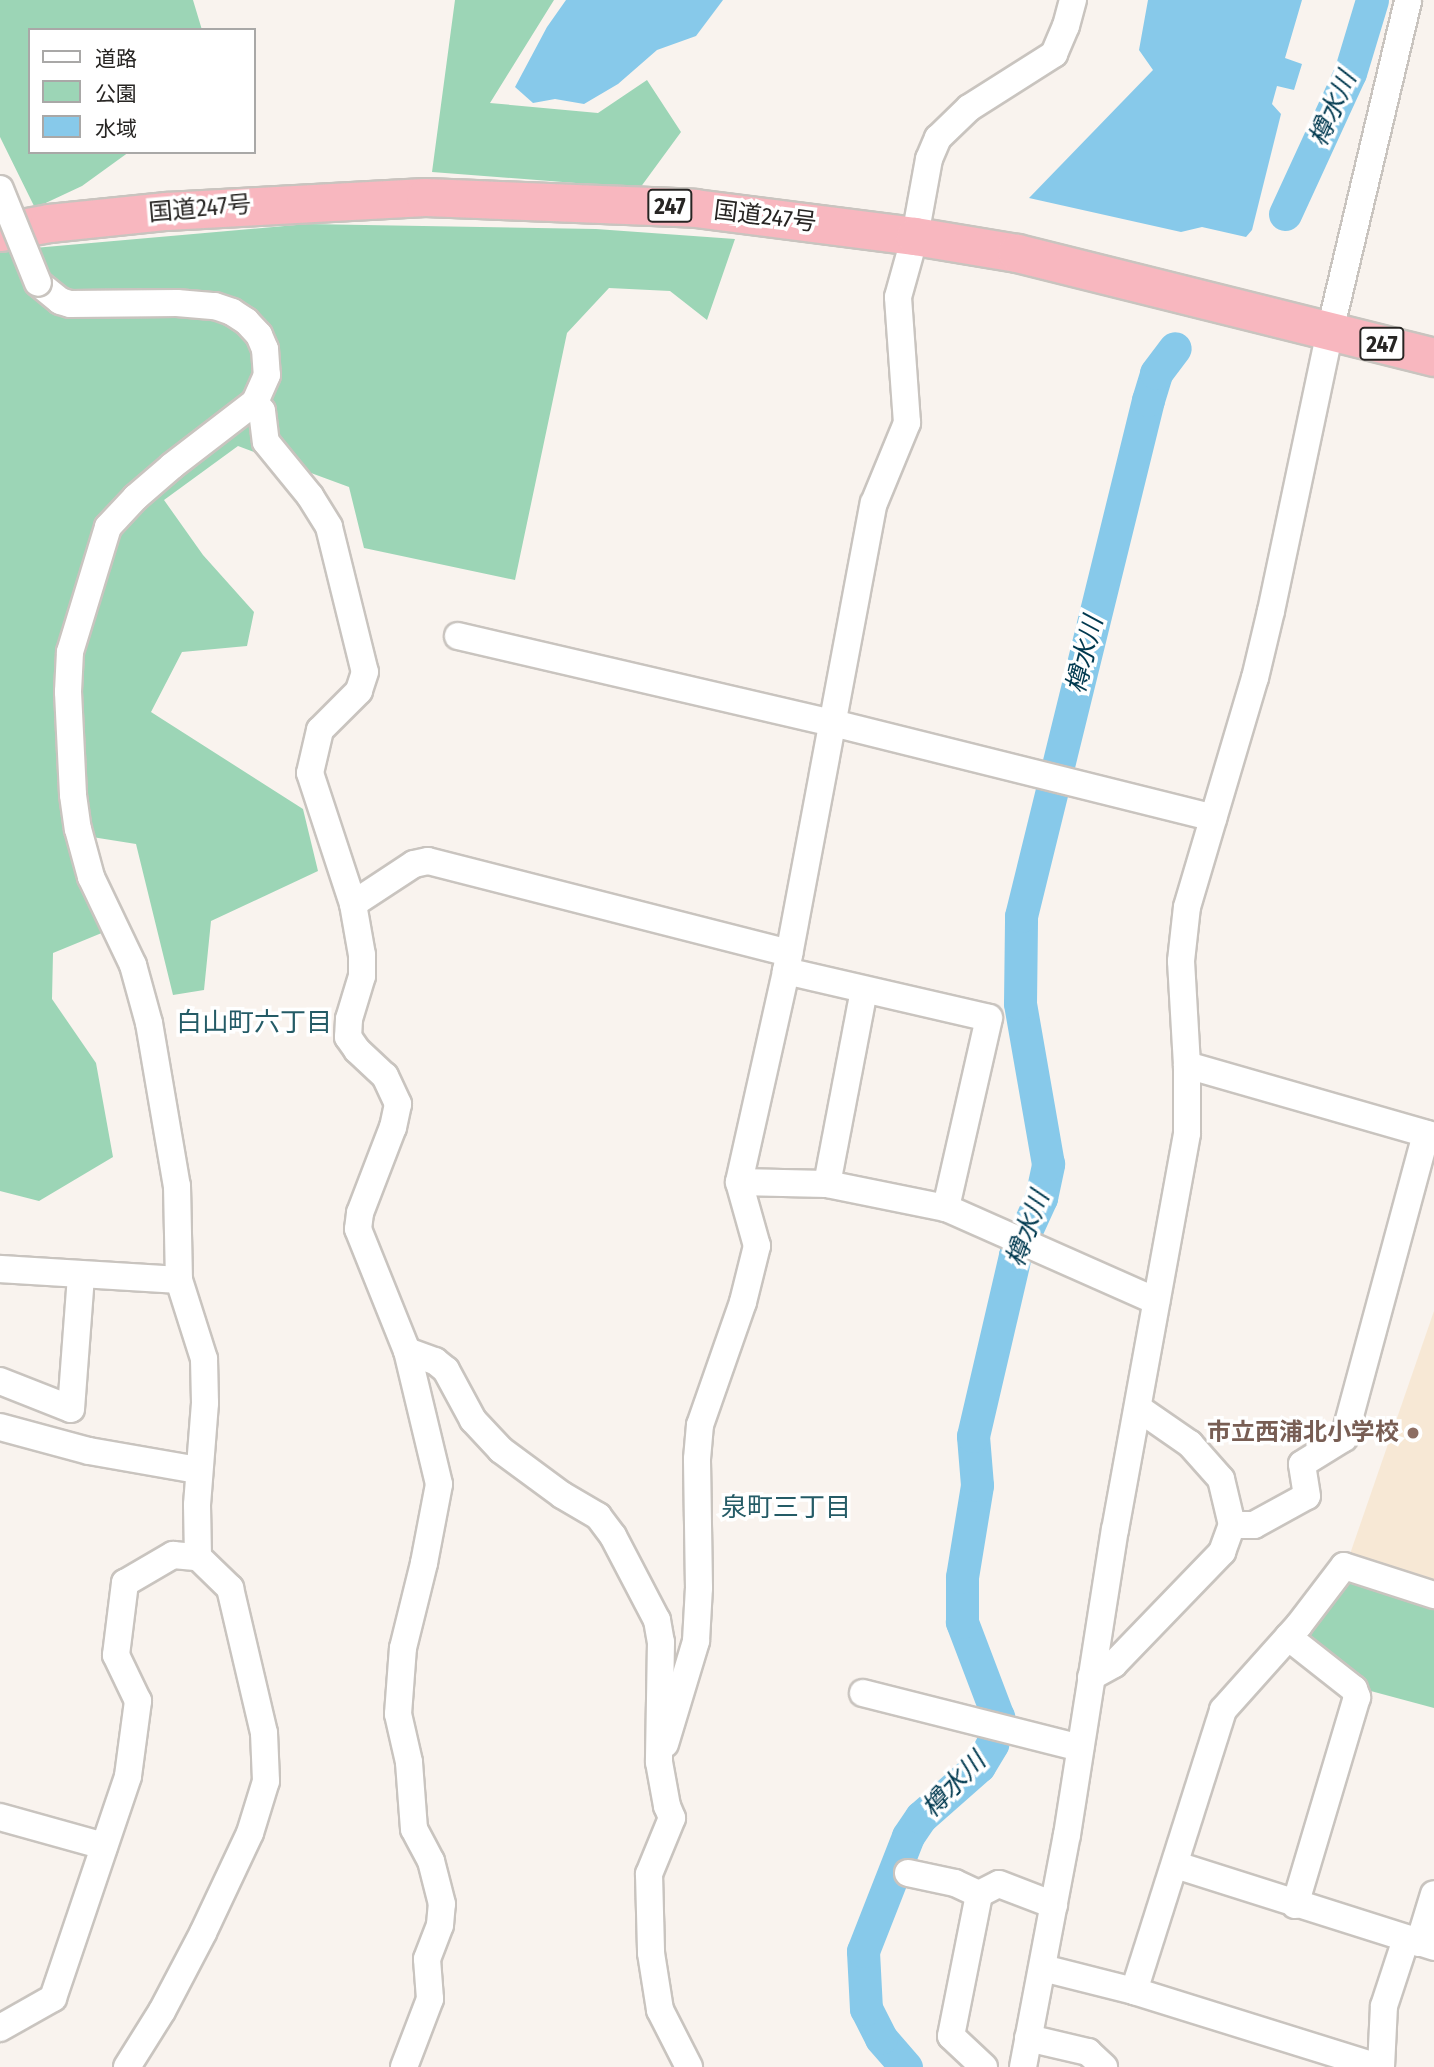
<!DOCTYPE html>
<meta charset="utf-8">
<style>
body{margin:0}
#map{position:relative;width:1434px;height:2067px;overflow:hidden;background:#f9f3ee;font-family:"Fira Sans Condensed","Noto Sans JP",sans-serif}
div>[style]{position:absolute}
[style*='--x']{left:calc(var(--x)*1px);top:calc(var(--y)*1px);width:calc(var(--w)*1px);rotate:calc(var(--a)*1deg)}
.education>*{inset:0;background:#f7e8d5}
.green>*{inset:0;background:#9cd5b6}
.water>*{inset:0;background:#87c9ea}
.river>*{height:33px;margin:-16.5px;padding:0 16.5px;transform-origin:16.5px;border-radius:16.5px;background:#87c9ea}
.roads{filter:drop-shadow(2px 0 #c9c4bf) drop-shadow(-2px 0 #c9c4bf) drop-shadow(0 2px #c9c4bf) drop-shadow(0 -2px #c9c4bf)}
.minor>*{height:26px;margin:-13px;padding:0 13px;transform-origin:13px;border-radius:13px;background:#fff}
.highway>*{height:37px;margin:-18.5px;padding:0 18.5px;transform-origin:18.5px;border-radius:18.5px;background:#f8b7bf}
.bridges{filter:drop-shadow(2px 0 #c9c4bf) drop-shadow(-2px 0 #c9c4bf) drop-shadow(0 2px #c9c4bf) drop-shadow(0 -2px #c9c4bf)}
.minor-bridge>*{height:26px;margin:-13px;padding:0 13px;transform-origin:13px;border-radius:13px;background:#fff}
.dots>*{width:19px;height:19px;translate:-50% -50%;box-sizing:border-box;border:4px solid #fff;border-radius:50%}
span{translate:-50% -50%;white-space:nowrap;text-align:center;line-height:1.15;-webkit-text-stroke:7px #fff;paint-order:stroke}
.shield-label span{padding:2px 5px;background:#fff;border:2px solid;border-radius:5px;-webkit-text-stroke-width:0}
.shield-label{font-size:23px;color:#272523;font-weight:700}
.street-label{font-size:24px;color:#272523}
.education-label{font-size:24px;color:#785e54;font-weight:700}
.right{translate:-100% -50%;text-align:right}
.water-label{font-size:26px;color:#00394f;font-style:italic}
.neighbourhood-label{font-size:26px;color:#245b66}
.legend{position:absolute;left:28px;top:28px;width:228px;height:126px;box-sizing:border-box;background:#fff;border:2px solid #a9a8a7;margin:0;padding:9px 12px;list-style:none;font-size:21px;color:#272523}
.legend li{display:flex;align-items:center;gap:14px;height:35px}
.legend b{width:35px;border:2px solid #a9a8a7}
</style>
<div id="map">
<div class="education">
<div style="clip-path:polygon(1434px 1311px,1434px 1579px,1350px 1554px)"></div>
</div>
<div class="green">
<div style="clip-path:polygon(0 0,193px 0,202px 30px,30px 30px,30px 152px,129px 152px,82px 186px,35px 208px,0 137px)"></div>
<div style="clip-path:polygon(455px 0,554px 0,490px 103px,598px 113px,647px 80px,681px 132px,640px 188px,432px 172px)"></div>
<div style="clip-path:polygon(307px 224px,596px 229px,735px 239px,707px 320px,670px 291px,609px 288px,567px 333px,515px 580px,364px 548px,349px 487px,238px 446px,164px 500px,203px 555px,254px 612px,247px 646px,182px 652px,151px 712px,303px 809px,318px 871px,211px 921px,204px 990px,173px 995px,136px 844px,92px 837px,109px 930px,53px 953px,52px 999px,96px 1063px,113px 1157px,39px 1201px,0 1191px,0 251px)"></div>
<div style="clip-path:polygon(1352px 1579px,1434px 1606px,1434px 1708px,1367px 1690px,1303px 1637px,1342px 1580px)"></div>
</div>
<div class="water">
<div style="clip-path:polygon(566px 0,723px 0,696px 36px,657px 50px,618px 84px,584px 104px,555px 99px,533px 103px,515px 87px,547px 27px)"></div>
<div style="clip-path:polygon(1148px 0,1302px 0,1285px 58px,1302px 64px,1294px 90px,1277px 86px,1272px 104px,1281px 114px,1252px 230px,1246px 237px,1202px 227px,1181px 232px,1029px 198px,1153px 70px,1139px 50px)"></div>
</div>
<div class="river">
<div style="--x:1285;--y:214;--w:155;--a:-65.3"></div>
<div style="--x:1350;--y:73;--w:76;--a:-73.2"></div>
<div style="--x:906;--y:2067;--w:38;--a:-131"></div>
<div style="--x:881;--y:2038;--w:33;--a:-117"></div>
<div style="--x:866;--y:2009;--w:58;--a:-93"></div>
<div style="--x:863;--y:1951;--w:123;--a:-68.6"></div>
<div style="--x:908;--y:1836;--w:23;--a:-56"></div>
<div style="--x:921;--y:1817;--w:77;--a:-41.3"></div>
<div style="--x:979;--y:1766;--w:26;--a:-59"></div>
<div style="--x:992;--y:1744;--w:28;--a:-77"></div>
<div style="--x:998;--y:1717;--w:102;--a:-110.8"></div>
<div style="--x:962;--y:1622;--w:45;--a:-90"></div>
<div style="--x:962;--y:1577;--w:93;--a:-80.7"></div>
<div style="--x:977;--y:1485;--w:49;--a:-94.7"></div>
<div style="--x:973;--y:1436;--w:186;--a:-76.9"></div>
<div style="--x:1015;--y:1255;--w:63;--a:-65.5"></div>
<div style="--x:1041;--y:1198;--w:35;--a:-78"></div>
<div style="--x:1048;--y:1164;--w:163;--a:-99.9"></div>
<div style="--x:1020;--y:1003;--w:87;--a:-89.3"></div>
<div style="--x:1021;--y:916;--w:531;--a:-76.17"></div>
<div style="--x:1148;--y:400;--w:28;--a:-73"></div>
<div style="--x:1156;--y:373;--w:31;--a:-53"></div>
</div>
<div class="roads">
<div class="minor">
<div style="--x:38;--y:283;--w:28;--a:39"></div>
<div style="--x:60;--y:301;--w:10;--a:17"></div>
<div style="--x:70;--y:304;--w:107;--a:-0.5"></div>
<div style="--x:177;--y:303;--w:38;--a:5"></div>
<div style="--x:215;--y:306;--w:18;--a:19"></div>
<div style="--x:232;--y:312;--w:17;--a:33"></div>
<div style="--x:246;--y:321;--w:19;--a:47"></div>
<div style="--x:259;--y:335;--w:15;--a:67"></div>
<div style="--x:265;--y:349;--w:26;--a:86"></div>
<div style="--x:267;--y:375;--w:30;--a:114"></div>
<div style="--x:255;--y:402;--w:105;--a:142.4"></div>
<div style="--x:172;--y:466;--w:48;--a:139.3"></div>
<div style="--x:136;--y:497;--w:41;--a:133"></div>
<div style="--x:108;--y:527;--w:131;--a:106.9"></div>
<div style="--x:70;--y:652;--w:40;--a:92.9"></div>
<div style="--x:68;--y:692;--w:103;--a:87.2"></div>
<div style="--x:73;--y:795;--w:34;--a:82"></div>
<div style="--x:78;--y:829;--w:50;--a:74.8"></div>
<div style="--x:91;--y:877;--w:98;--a:64.5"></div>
<div style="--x:133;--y:965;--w:60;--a:74.6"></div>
<div style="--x:149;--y:1023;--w:165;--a:80.3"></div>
<div style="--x:177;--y:1186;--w:94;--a:88.8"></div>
<div style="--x:179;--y:1280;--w:83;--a:72.4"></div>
<div style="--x:204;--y:1359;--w:44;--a:88.7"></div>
<div style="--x:205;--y:1403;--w:102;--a:94.5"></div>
<div style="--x:197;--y:1505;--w:52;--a:88.9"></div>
<div style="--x:255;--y:402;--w:11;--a:52"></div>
<div style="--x:262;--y:411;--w:31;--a:83"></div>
<div style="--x:266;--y:442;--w:70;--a:50.8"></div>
<div style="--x:310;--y:496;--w:36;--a:58"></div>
<div style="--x:329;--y:527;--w:149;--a:76.1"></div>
<div style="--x:365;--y:672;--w:20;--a:108"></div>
<div style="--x:359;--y:691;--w:55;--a:135"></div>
<div style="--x:320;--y:730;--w:44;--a:103.1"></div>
<div style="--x:310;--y:773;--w:138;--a:71.8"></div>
<div style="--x:353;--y:904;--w:52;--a:80"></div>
<div style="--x:362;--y:955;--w:21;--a:90"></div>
<div style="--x:362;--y:976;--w:45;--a:106.8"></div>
<div style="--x:349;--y:1019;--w:18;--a:93"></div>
<div style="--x:348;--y:1037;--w:16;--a:55"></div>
<div style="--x:357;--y:1050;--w:38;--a:43"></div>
<div style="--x:385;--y:1076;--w:31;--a:65"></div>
<div style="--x:398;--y:1104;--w:24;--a:102"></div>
<div style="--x:393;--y:1127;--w:92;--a:111"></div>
<div style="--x:360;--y:1213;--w:16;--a:97"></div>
<div style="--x:358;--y:1229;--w:131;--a:68.1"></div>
<div style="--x:407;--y:1351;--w:30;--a:20"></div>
<div style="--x:435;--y:1361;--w:14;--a:39"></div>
<div style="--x:446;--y:1370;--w:57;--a:61.6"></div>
<div style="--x:473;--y:1420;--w:41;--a:47"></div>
<div style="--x:501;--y:1450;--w:76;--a:36.4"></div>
<div style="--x:562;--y:1495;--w:42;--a:30.3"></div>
<div style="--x:598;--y:1516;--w:25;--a:53"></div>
<div style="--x:613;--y:1536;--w:95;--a:62.4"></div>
<div style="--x:657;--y:1620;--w:22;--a:80"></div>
<div style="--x:661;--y:1642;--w:120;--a:91"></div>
<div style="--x:659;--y:1762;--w:45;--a:79.7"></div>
<div style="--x:667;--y:1806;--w:13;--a:67"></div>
<div style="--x:672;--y:1818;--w:61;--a:112.3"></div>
<div style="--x:649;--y:1874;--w:79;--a:88.5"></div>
<div style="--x:651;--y:1953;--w:58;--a:81"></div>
<div style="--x:660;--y:2010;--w:64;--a:63"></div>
<div style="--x:458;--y:636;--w:385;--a:13.1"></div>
<div style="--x:833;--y:723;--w:392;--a:14"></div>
<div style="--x:353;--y:904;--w:73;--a:-33.3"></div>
<div style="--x:414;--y:864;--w:14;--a:-12"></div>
<div style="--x:428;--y:861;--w:373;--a:14.3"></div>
<div style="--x:786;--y:971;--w:208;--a:13"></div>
<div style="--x:989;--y:1018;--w:195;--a:102.8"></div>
<div style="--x:1187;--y:1065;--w:257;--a:16"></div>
<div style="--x:739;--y:1182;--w:88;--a:1.3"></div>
<div style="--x:827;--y:1184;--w:121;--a:11.4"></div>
<div style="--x:946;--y:1208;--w:230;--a:23.9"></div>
<div style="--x:827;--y:1184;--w:197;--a:-79.2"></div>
<div style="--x:0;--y:1269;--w:179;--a:3.5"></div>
<div style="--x:0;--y:1381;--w:76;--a:21.5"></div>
<div style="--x:71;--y:1409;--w:134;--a:-85.7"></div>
<div style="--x:0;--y:1427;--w:92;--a:15.1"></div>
<div style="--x:89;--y:1451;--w:111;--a:9.9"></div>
<div style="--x:1232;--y:1525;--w:22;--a:0"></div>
<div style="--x:1254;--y:1525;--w:60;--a:-28.7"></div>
<div style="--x:1307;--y:1496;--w:32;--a:-99"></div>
<div style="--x:1302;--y:1464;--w:49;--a:-31.8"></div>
<div style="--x:1344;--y:1438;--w:315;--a:-74.9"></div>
<div style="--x:1288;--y:1637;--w:84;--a:38.2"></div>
<div style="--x:1354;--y:1689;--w:9;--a:69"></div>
<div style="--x:1357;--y:1697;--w:217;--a:106.6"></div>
<div style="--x:1091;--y:1677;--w:26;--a:-29"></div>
<div style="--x:1114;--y:1664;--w:156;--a:-46"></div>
<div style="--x:1222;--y:1552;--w:29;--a:-70"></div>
<div style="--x:1232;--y:1525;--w:47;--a:-103.4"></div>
<div style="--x:1221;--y:1479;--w:47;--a:-131.5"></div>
<div style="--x:1190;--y:1444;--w:63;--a:-145.3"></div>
<div style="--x:863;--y:1693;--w:224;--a:14.2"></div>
<div style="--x:665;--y:1744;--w:108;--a:-73.2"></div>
<div style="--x:696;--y:1641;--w:53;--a:-86.8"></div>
<div style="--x:699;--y:1588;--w:129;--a:-90.9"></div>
<div style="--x:697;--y:1459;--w:34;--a:-85"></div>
<div style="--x:700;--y:1425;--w:130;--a:-70.7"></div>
<div style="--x:743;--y:1302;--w:58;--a:-76"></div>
<div style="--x:757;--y:1246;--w:66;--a:-105.7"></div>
<div style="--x:739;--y:1182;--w:216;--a:-77.4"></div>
<div style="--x:786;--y:971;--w:476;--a:-79.4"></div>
<div style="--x:874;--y:503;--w:87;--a:-67.6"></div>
<div style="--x:907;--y:423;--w:126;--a:-94.1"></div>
<div style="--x:898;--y:297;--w:63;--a:-74.4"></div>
<div style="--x:915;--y:236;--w:78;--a:-79.7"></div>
<div style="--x:929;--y:159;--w:23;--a:-67"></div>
<div style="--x:938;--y:138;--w:43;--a:-44.1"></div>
<div style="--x:969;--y:108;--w:101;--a:-32.4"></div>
<div style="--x:1054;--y:54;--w:30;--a:-67"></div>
<div style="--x:1066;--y:26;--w:27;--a:-75"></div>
<div style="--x:0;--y:1817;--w:108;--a:15.6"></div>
<div style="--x:1176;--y:1865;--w:271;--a:17.6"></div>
<div style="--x:908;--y:1873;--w:48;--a:12"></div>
<div style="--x:955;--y:1883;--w:26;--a:25"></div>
<div style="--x:1419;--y:1943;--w:51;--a:-73"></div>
<div style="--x:1043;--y:1968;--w:94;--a:14.2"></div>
<div style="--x:1134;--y:1991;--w:256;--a:17.3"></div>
<div style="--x:1134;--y:1991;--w:295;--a:-72.4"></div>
<div style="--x:1223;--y:1710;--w:114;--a:-48.2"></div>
<div style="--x:1299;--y:1625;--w:74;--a:-52.7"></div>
<div style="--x:1344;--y:1566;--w:95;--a:17.9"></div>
<div style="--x:0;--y:2028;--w:61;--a:-29.5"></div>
<div style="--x:53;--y:1998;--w:234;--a:-71.3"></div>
<div style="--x:128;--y:1776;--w:76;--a:-82.4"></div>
<div style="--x:138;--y:1701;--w:51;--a:-115.6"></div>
<div style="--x:116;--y:1655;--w:73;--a:-82.9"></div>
<div style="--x:125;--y:1583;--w:56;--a:-30.3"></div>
<div style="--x:173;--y:1555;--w:25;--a:5"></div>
<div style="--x:198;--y:1557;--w:45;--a:44.1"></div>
<div style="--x:230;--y:1588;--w:149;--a:76.8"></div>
<div style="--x:264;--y:1733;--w:48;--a:87.6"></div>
<div style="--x:266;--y:1781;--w:54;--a:107.1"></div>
<div style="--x:250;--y:1833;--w:110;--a:115.2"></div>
<div style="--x:203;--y:1933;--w:88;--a:117.7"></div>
<div style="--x:162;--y:2011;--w:66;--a:122"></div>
<div style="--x:1028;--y:2038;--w:62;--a:13.1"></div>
<div style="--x:1088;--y:2052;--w:22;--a:43"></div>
<div style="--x:404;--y:2067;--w:73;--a:-69.1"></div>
<div style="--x:430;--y:1999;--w:40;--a:-94.3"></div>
<div style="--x:427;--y:1959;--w:36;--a:-69"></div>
<div style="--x:440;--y:1925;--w:21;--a:-85"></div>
<div style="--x:442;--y:1904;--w:44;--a:-104.3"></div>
<div style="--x:431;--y:1861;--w:36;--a:-118"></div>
<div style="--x:414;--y:1829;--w:67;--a:-94.3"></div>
<div style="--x:409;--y:1762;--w:49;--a:-102.9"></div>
<div style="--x:398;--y:1714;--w:66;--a:-85.7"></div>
<div style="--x:403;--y:1648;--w:88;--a:-76.1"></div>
<div style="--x:424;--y:1563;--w:80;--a:-79.2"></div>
<div style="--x:439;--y:1484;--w:137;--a:-103.5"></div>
<div style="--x:984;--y:2067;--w:45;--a:-136.8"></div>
<div style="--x:951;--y:2036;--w:145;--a:-78.8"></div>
<div style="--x:979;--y:1894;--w:22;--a:-27"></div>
<div style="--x:999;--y:1884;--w:59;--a:20.9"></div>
<div style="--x:1023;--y:2067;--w:236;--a:-79.3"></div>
<div style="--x:1067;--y:1835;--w:309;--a:-81.1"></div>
<div style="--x:1115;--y:1530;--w:403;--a:-79.7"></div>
<div style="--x:1187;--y:1133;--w:68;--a:-90"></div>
<div style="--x:1187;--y:1065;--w:104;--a:-93.3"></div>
<div style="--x:1181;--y:961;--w:54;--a:-83.7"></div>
<div style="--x:1187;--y:907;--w:239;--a:-73.5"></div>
<div style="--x:1255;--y:678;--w:69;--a:-76.6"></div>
<div style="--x:1271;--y:611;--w:286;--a:-78.1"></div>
<div style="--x:1330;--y:331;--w:340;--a:-76.7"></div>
<div style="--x:1381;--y:2067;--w:61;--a:-87.2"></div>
<div style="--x:1384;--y:2006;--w:71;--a:-71.8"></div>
</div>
<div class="highway">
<div style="--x:0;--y:232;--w:50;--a:-10.4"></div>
<div style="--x:49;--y:223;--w:118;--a:-5.9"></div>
<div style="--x:166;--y:211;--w:259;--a:-3.1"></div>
<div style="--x:425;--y:197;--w:270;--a:2.3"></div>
<div style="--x:695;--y:208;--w:222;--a:7.3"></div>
<div style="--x:915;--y:236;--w:103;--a:9.5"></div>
<div style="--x:1017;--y:253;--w:430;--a:14"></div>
</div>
</div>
<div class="bridges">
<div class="minor-bridge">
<div style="--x:0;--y:189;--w:101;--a:68"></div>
</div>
</div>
<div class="dots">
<div style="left:1413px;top:1433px;background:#8d6e63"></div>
</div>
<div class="shield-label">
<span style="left:670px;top:206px">247</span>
<span style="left:1382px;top:344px">247</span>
</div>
<div class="street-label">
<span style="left:200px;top:209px;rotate:-5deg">国道247号</span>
<span style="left:765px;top:217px;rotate:7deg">国道247号</span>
</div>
<div class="education-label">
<span class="right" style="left:1399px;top:1433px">市立西浦北小学校</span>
</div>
<div class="water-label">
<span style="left:1333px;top:109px;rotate:-66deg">樽水川</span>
<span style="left:1085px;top:655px;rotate:-76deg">樽水川</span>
<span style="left:1028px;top:1229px;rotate:-70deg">樽水川</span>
<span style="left:954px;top:1785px;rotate:-46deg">樽水川</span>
</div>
<div class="neighbourhood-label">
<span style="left:254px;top:1023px">白山町六丁目</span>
<span style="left:786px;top:1508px">泉町三丁目</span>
</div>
<ul class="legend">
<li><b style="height:9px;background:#fff"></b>道路</li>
<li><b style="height:19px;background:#9cd5b6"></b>公園</li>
<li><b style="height:19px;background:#87c9ea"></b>水域</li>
</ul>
</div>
